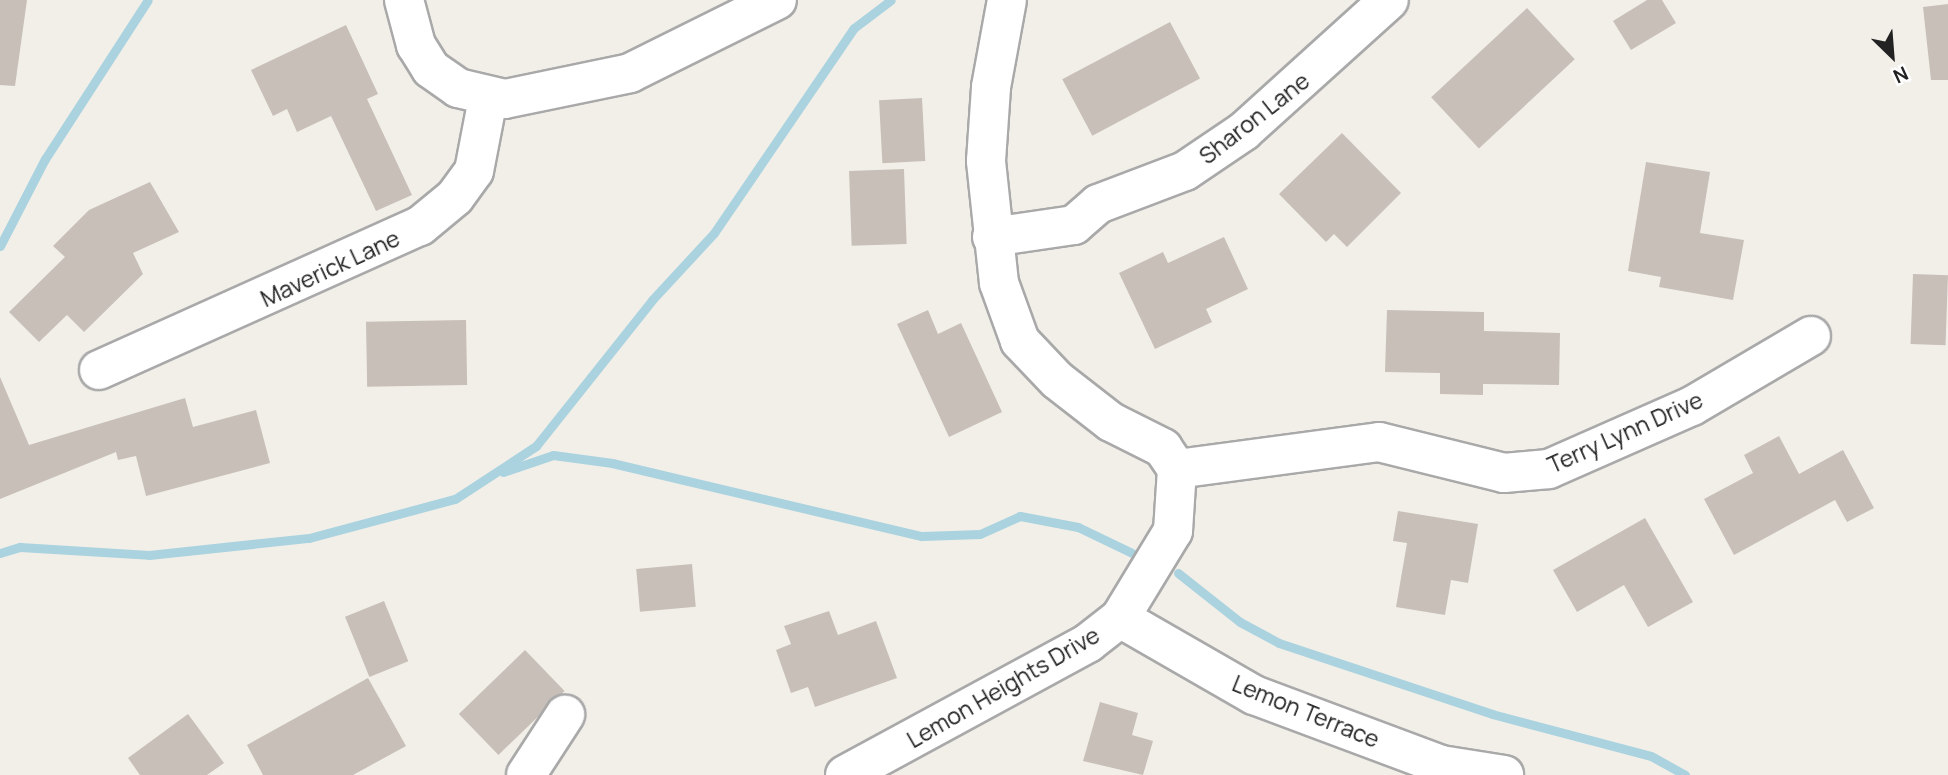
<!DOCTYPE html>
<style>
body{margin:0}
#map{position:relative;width:1948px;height:775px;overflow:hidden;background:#f2efe9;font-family:Manrope,sans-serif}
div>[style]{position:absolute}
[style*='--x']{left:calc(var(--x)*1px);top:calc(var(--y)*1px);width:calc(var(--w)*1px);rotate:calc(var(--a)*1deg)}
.stream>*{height:9px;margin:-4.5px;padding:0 4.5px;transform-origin:4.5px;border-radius:4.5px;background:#aad3df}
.building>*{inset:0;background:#c7bfb8;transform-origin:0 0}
.roads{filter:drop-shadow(2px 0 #a9a9a9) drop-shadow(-2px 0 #a9a9a9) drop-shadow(0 2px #a9a9a9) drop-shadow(0 -2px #a9a9a9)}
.minor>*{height:38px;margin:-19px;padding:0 19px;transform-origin:19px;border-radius:19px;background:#fff}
span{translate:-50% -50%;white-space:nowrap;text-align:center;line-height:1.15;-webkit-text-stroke:5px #fff;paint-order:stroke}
.street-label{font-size:23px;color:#222}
.north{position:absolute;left:1857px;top:21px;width:70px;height:70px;-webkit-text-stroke:5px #fff;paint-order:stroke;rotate:155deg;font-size:19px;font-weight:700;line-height:28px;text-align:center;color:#222}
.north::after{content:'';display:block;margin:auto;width:24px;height:32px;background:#222;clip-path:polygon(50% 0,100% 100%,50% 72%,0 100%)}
</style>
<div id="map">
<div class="stream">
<div style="--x:0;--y:246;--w:98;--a:-62.7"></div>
<div style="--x:45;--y:159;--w:189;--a:-57.1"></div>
<div style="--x:503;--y:472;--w:53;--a:-18.8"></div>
<div style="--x:553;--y:455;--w:60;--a:7.7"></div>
<div style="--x:612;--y:463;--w:318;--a:13.3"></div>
<div style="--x:922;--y:536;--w:58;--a:-2"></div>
<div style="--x:980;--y:534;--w:44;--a:-24.2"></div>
<div style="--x:1020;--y:516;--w:59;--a:10.7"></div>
<div style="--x:1078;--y:527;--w:60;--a:25.7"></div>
<div style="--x:0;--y:553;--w:21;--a:-17"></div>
<div style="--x:20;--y:547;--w:129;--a:3.5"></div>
<div style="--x:149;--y:555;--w:161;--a:-6.1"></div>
<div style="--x:309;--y:538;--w:151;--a:-15"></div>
<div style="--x:455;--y:499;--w:97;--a:-33.2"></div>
<div style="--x:536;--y:446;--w:186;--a:-51.5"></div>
<div style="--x:652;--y:300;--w:91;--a:-47.2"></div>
<div style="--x:714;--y:233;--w:248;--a:-55.7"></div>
<div style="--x:854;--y:28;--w:46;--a:-37.1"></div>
<div style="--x:1178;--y:573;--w:79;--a:38.3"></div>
<div style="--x:1240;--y:622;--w:44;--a:28.3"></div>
<div style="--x:1279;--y:643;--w:225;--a:18.4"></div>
<div style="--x:1492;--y:714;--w:164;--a:14.8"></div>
<div style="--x:1651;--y:756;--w:39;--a:29"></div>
</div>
<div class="building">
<div style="clip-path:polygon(0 0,27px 0,15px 86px,0 85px)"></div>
<div style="clip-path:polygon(1647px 0,1662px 0,1676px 23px,1631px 50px,1613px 21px)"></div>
<div style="clip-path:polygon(1948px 4px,1948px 80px,1931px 80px,1923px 7px)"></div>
<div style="left:1527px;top:8px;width:70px;height:131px;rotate:47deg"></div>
<div style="left:1170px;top:22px;width:64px;height:122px;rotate:62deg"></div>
<div style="clip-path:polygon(346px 25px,378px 94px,367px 99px,412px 195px,376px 211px,331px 116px,297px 132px,287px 109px,273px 116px,251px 70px)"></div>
<div style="left:922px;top:98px;width:63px;height:43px;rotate:87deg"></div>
<div style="clip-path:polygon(1342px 133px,1401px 193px,1347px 247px,1334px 234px,1326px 242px,1279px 194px)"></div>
<div style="clip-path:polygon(1646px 162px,1710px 172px,1700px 233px,1744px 240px,1733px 300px,1659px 287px,1661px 277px,1628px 271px)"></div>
<div style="left:904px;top:169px;width:75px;height:55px;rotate:88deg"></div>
<div style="clip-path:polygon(150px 182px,179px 232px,133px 253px,143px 274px,84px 332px,67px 315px,39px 342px,9px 312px,65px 257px,53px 246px,89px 210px)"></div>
<div style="clip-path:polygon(1224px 237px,1248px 289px,1206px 309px,1212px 322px,1155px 349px,1119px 273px,1163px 252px,1168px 263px)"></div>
<div style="left:1913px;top:274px;width:35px;height:70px;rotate:2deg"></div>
<div style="clip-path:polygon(928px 310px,938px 334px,961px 323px,1002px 412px,949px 437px,897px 324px)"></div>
<div style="clip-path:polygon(1387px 310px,1484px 312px,1484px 331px,1560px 333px,1559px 385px,1483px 384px,1483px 395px,1440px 394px,1440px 373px,1385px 372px)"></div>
<div style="left:466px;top:320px;width:65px;height:100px;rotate:89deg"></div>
<div style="clip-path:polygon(0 377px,29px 445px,185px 398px,193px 427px,256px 410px,270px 463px,146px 496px,136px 456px,118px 460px,116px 452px,0 499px)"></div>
<div style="clip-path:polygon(1779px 436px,1799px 474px,1843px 450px,1874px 508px,1847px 522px,1835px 500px,1734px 555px,1704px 499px,1753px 473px,1744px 455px)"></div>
<div style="clip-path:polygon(1398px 511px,1478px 524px,1468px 583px,1451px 580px,1445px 615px,1396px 607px,1407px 543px,1393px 541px)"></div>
<div style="clip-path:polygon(1645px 518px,1693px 602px,1648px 627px,1624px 585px,1577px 612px,1553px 570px)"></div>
<div style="left:692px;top:564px;width:43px;height:56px;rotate:85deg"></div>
<div style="left:384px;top:601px;width:65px;height:42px;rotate:68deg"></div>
<div style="clip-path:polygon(829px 611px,838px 635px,876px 621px,897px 678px,815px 707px,808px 687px,791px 693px,776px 650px,791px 644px,784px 626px)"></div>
<div style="left:525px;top:650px;width:57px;height:92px;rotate:46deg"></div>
<div style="clip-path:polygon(368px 678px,406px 746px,353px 775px,263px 775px,247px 745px)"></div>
<div style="clip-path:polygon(1100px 702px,1138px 713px,1132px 735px,1153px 741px,1143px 775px,1083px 761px)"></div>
<div style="clip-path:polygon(188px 714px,224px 763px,207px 775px,140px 775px,128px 758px)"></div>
</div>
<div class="roads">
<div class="minor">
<div style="--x:404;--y:0;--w:47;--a:75.1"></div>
<div style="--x:416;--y:45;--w:28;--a:58"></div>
<div style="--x:431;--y:69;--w:33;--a:35"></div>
<div style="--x:458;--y:88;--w:48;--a:13.2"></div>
<div style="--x:505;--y:99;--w:128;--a:-11.7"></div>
<div style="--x:630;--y:73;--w:164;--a:-26.4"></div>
<div style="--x:992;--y:237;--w:83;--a:-8.3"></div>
<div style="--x:1074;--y:225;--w:32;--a:-41"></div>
<div style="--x:1098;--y:204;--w:93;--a:-20.8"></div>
<div style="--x:1185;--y:171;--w:71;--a:-34.1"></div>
<div style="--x:1244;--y:131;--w:195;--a:-42.1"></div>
<div style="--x:99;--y:370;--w:352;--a:-24.2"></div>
<div style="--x:420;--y:226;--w:45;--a:-39.6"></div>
<div style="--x:455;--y:197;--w:32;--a:-54"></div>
<div style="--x:474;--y:171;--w:74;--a:-79.1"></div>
<div style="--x:1177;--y:469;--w:204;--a:-7.6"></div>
<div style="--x:1379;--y:442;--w:129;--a:13.9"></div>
<div style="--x:1504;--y:473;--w:45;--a:-5.1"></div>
<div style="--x:1549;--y:469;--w:156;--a:-23.8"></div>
<div style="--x:1692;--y:406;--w:138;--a:-30.5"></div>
<div style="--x:1120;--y:618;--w:155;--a:29.9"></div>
<div style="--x:1254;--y:695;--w:200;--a:20.5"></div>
<div style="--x:1441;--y:765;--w:64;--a:9"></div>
<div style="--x:526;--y:775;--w:72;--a:-57"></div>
<div style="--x:845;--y:775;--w:277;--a:-28.5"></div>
<div style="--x:1088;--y:643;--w:41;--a:-38"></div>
<div style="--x:1120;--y:618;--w:102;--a:-58.7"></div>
<div style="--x:1173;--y:531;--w:62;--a:-86.3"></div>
<div style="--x:1177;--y:469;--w:25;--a:-124"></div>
<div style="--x:1163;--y:448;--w:58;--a:-153.4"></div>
<div style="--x:1111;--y:422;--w:68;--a:-142.1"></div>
<div style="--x:1057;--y:380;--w:54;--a:-133.5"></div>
<div style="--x:1020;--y:341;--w:62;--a:-109.9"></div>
<div style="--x:999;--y:283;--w:123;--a:-96.1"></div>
<div style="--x:986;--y:161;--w:74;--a:-86.1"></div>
<div style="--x:991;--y:87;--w:88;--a:-79.6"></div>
</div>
</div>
<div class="street-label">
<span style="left:1254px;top:118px;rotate:-38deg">Sharon Lane</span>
<span style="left:330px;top:268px;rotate:-25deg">Maverick Lane</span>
<span style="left:1625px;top:432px;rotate:-24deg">Terry Lynn Drive</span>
<span style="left:1003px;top:687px;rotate:-30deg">Lemon Heights Drive</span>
<span style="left:1306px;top:711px;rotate:22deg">Lemon Terrace</span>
</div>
<div class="north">N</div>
</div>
